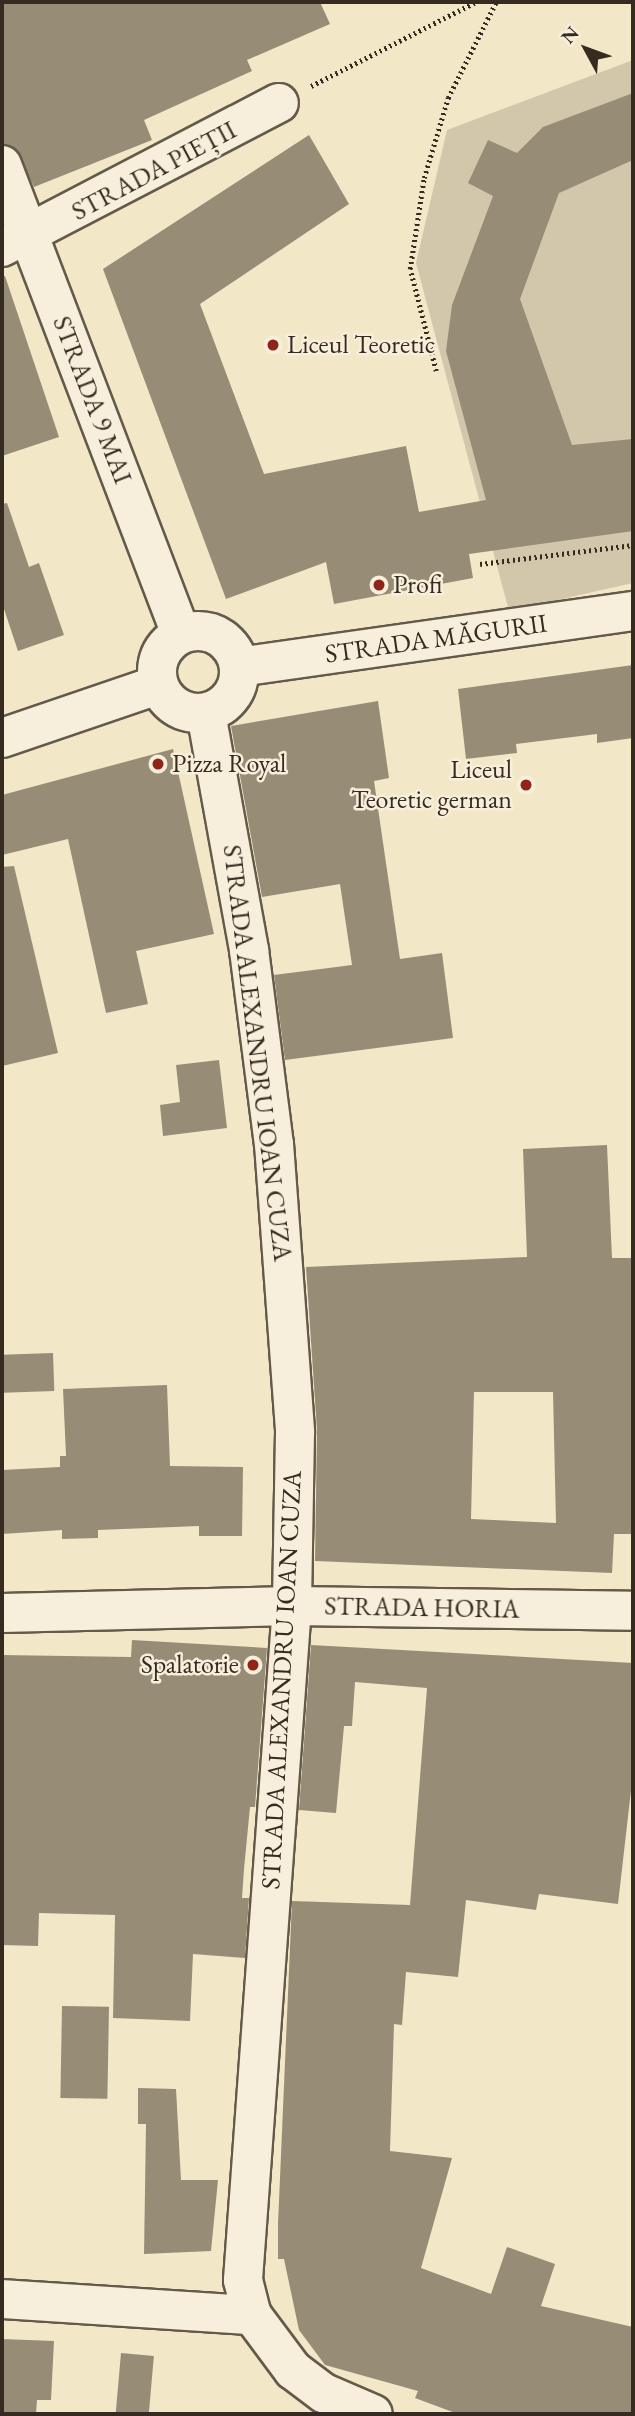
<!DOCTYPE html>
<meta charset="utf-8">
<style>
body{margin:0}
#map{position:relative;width:635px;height:2416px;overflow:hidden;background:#f2e7c7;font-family:"EB Garamond",serif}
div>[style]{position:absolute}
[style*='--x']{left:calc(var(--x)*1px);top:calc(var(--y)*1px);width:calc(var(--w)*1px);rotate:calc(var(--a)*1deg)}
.green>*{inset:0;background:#d2c7ab}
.building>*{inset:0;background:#978d77;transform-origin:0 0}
.path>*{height:4.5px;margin-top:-2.25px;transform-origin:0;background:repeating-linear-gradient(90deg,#352b20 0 2px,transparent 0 5.5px)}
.roads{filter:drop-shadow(2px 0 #645a4a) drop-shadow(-2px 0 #645a4a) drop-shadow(0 2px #645a4a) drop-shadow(0 -2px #645a4a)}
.street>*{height:38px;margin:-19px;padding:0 19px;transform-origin:19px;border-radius:19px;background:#f7efdb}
.street>.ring{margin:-19px;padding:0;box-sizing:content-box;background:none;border:38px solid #f7efdb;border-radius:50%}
.dots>*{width:19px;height:19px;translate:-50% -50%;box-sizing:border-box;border:4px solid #f7efdb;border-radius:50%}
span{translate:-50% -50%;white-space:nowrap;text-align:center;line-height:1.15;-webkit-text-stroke:5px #f7efdb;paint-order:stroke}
.street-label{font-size:26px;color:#352b20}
.poi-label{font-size:26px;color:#352b20}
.left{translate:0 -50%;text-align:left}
.right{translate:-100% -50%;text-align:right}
.frame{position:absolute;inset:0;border:4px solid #352b20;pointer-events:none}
.north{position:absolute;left:551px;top:14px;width:70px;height:70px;-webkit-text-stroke:5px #f7efdb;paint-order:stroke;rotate:311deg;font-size:19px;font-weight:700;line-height:28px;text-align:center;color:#352b20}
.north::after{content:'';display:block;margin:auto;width:24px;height:32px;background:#352b20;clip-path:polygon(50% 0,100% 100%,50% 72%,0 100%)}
</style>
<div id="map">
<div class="green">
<div style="clip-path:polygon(633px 60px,633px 583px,509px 611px,416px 263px,447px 130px)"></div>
</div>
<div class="building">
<div style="clip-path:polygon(2px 2px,320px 2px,330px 24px,247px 60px,252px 71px,144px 120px,152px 140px,34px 187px,16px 149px,2px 144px)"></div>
<div style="clip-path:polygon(633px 93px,633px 160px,559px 193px,520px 299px,572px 445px,633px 439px,633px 531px,469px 554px,473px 578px,334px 604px,326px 562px,226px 599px,103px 269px,309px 135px,349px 204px,200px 304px,264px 474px,406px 446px,419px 512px,486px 500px,446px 351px,452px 305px,493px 196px,468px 183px,488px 140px,517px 153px,543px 127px)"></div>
<div style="clip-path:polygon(5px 276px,59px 437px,2px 456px,2px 277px)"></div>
<div style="clip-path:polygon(7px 503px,29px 567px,39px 563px,64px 635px,18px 651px,2px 603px,2px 504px)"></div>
<div style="clip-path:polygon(633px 665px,633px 738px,597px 743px,597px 734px,516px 744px,517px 753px,466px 759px,458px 689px)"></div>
<div style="clip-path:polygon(378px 701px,389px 778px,374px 781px,400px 959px,442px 953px,453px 1038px,285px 1060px,274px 975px,352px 965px,340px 884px,262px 897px,231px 726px)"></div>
<div style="clip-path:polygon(173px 749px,214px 934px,136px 951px,148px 1004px,106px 1013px,68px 839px,2px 855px,2px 795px)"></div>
<div style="clip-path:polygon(14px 866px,58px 1053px,2px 1066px,2px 867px)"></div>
<div style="clip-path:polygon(219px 1060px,227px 1128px,163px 1136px,160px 1105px,180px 1102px,176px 1065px)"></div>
<div style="clip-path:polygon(evenodd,607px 1145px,612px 1258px,633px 1258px,633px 1534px,614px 1534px,612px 1573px,315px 1561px,317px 1430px,306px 1267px,527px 1257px,523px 1149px,607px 1145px,474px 1392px,553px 1392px,556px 1523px,471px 1519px,474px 1392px)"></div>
<div style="left:53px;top:1353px;width:38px;height:51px;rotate:88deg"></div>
<div style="clip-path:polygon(167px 1385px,170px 1466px,243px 1467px,242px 1536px,199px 1536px,199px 1526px,98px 1530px,98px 1538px,62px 1539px,62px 1530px,2px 1534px,2px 1470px,60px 1467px,60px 1456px,66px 1456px,63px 1389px)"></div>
<div style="clip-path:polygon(132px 1640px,267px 1648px,255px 1807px,250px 1807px,244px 1869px,242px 1898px,249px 1898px,245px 1958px,193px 1954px,190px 2021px,113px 2018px,115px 1915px,39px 1913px,38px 1946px,2px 1945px,2px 1655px,131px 1657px)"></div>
<div style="clip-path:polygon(311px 1645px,633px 1663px,633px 1773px,618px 1904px,539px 1894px,536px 1910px,466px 1900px,458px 1977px,406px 1972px,402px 2025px,394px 2024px,390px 2151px,452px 2158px,421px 2268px,491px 2294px,507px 2247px,555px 2264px,541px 2306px,633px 2327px,633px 2414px,458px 2414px,415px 2398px,418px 2391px,325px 2365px,299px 2330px,284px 2259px,278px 2259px,278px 2224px,292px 1901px,410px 1905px,427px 1688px,355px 1682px,352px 1726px,344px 1726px,336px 1813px,299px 1810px)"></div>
<div style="left:62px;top:2006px;width:47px;height:92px;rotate:1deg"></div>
<div style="clip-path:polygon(138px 2088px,176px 2089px,181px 2180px,218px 2180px,211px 2251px,144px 2254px,146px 2124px,138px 2124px)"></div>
<div style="clip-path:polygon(2px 2339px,54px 2341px,51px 2400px,37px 2400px,36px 2414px,2px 2414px)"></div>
<div style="left:121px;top:2353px;width:33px;height:61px;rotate:5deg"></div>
</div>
<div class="path">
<div style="--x:311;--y:86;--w:185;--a:-27"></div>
<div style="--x:436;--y:371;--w:105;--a:-104.3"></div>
<div style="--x:410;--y:269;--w:92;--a:-81.3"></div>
<div style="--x:424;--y:178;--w:84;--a:-73.3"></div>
<div style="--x:448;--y:98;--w:107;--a:-63.4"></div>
<div style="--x:480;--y:564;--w:154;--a:-7.1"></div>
</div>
<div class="roads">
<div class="street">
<div style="--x:2;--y:165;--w:502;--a:69.11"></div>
<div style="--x:2;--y:247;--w:312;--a:-27.5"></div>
<div class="ring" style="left:157px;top:631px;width:44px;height:44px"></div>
<div style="--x:239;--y:667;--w:398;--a:-8.1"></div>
<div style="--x:206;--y:713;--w:241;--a:79.7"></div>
<div style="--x:249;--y:950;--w:196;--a:82.7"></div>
<div style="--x:274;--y:1144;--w:289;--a:85.8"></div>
<div style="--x:295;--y:1432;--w:174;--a:91"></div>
<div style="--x:292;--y:1606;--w:676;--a:94.16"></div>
<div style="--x:243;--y:2280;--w:36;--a:76"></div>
<div style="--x:252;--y:2315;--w:69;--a:53.3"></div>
<div style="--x:293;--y:2370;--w:39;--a:37"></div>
<div style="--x:324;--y:2393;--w:53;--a:23.2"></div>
<div style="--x:2;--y:738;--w:165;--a:-18.8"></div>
<div style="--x:2;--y:1613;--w:290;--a:-1.4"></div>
<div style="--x:292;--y:1606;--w:341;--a:0.8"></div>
<div style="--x:2;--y:2299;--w:251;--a:3.7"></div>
</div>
</div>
<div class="dots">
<div style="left:273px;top:345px;background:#8f2418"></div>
<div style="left:379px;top:585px;background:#8f2418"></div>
<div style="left:158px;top:764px;background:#8f2418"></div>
<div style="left:526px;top:785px;background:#8f2418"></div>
<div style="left:253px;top:1665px;background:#8f2418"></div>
</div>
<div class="street-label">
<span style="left:154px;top:171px;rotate:-28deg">STRADA PIEȚII</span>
<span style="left:92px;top:400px;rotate:69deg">STRADA 9 MAI</span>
<span style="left:436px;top:639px;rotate:-8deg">STRADA MĂGURII</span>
<span style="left:257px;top:1053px;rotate:83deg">STRADA ALEXANDRU IOAN CUZA</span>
<span style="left:422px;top:1608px;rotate:1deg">STRADA HORIA</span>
<span style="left:282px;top:1680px;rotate:-87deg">STRADA ALEXANDRU IOAN CUZA</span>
</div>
<div class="poi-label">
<span class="left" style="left:287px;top:345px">Liceul Teoretic</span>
<span class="left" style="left:393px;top:585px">Profi</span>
<span class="left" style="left:172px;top:764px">Pizza Royal</span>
<span class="right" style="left:512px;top:785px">Liceul<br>Teoretic german</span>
<span class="right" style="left:239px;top:1665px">Spalatorie</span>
</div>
<div class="frame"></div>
<div class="north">N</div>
</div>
